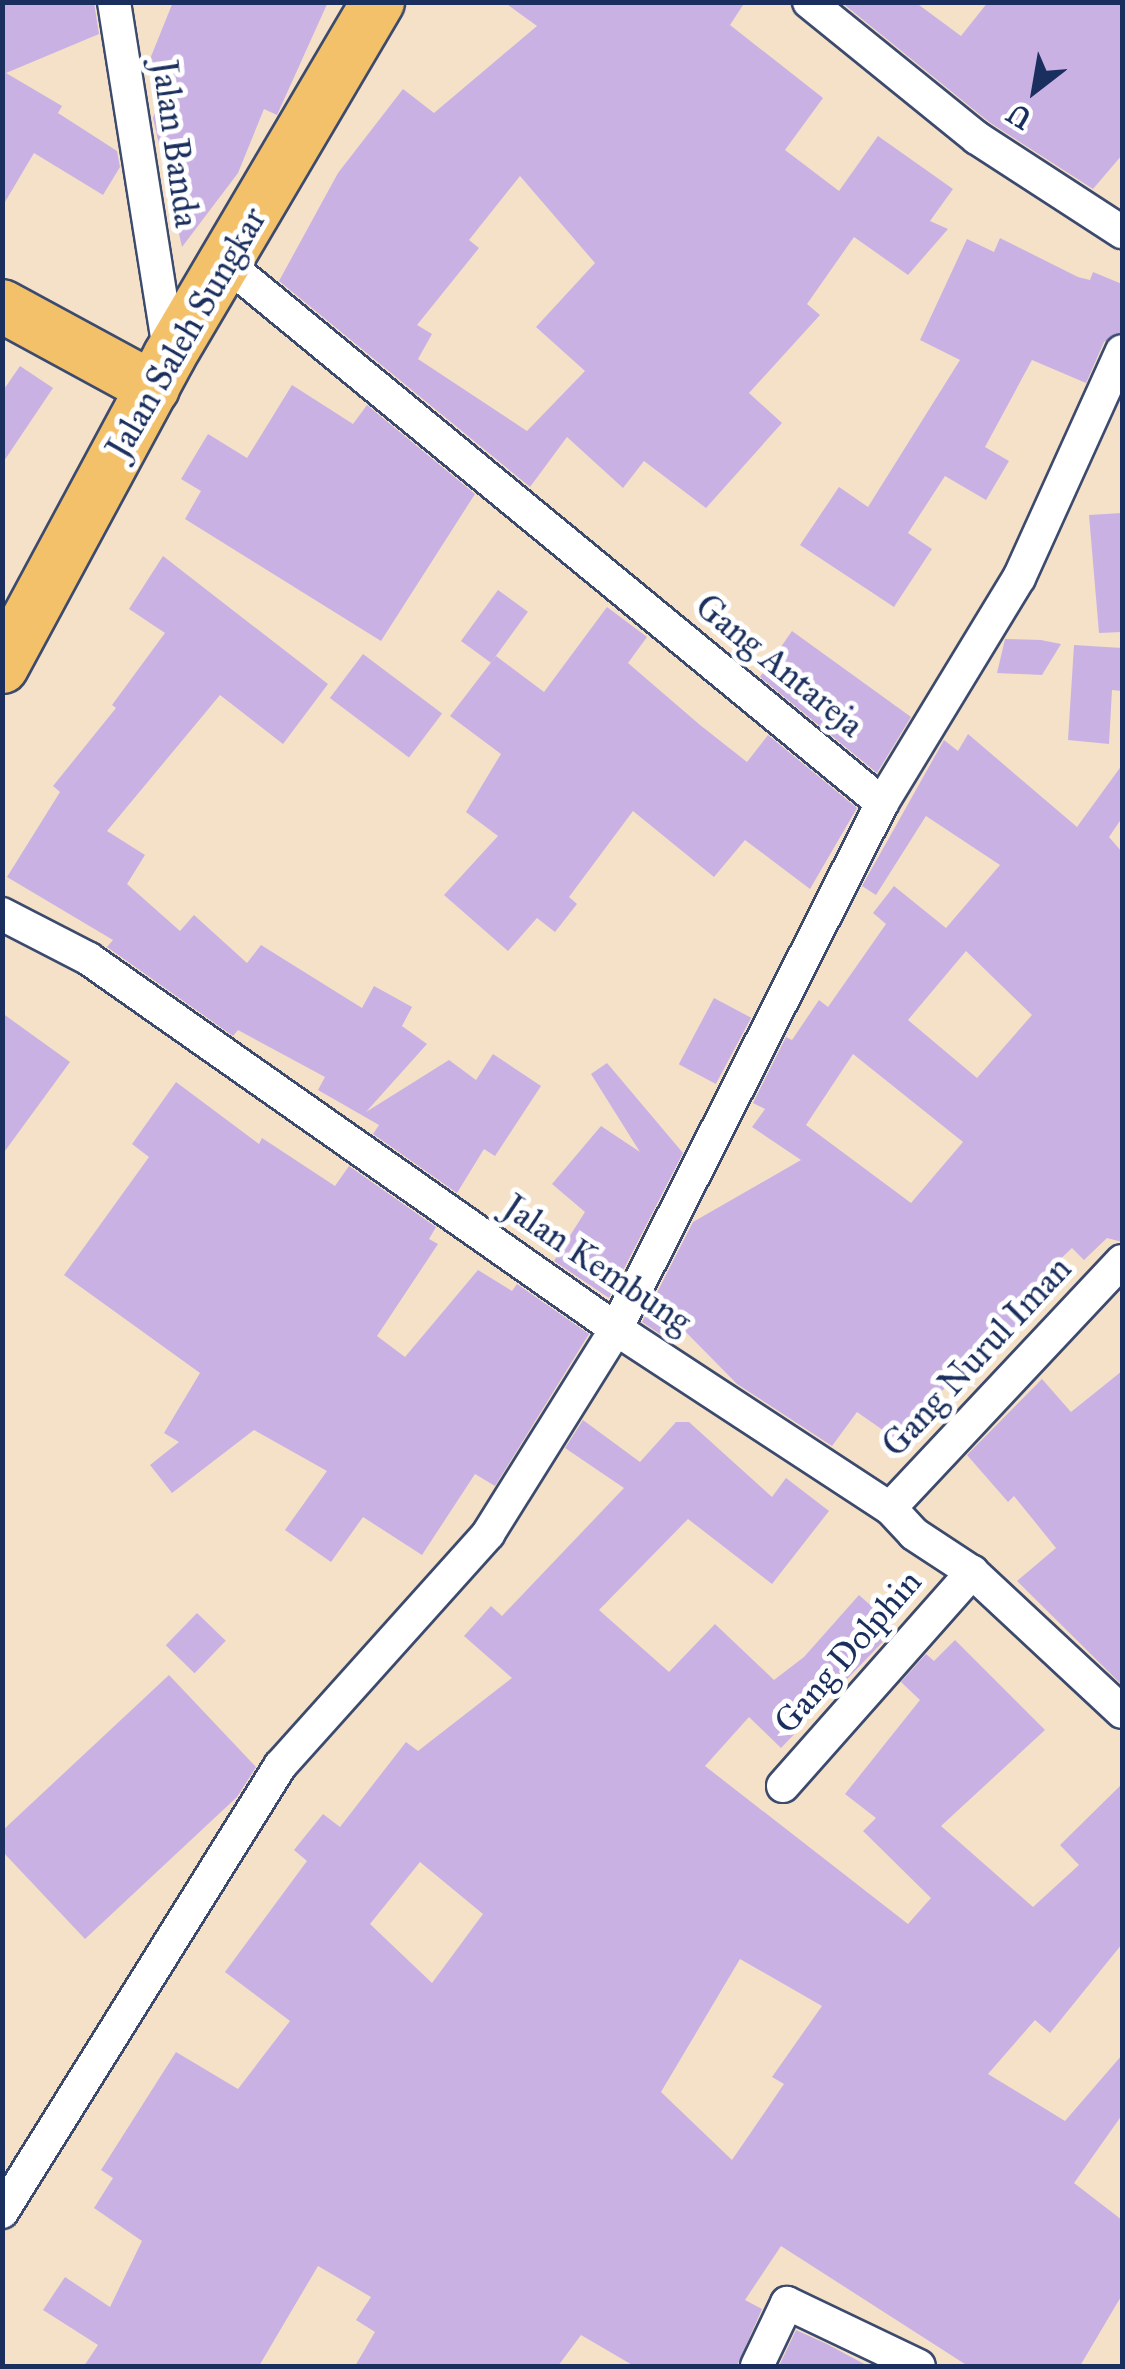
<!DOCTYPE html>
<style>
body{margin:0}
#map{position:relative;width:1125px;height:2369px;overflow:hidden;background:#f4e1c8;font-family:"IM FELL Great Primer",serif}
div>[style]{position:absolute}
[style*='--x']{left:calc(var(--x)*1px);top:calc(var(--y)*1px);width:calc(var(--w)*1px);rotate:calc(var(--a)*1deg)}
.building>*{inset:0;background:#c9b2e3;transform-origin:0 0}
.roads{filter:drop-shadow(2px 0 #3c4a6e) drop-shadow(-2px 0 #3c4a6e) drop-shadow(0 2px #3c4a6e) drop-shadow(0 -2px #3c4a6e)}
.minor>*{height:32px;margin:-16px;padding:0 16px;transform-origin:16px;border-radius:16px;background:#fff}
.trunk>*{height:52px;margin:-26px;padding:0 26px;transform-origin:26px;border-radius:26px;background:#f4c16b}
span{translate:-50% -50%;white-space:nowrap;text-align:center;line-height:1.15;-webkit-text-stroke:10px #fff;paint-order:stroke}
.street-label{font-size:35px;color:#1b2f5e}
.frame{position:absolute;inset:0;border:5px solid #1b2f5e;pointer-events:none}
.north{position:absolute;left:985px;top:40px;width:100px;height:100px;-webkit-text-stroke:8px #fff;paint-order:stroke;rotate:211deg;font-size:28px;font-weight:700;line-height:40px;text-align:center;color:#1b2f5e}
.north::after{content:'';display:block;margin:auto;width:35px;height:45px;background:#1b2f5e;clip-path:polygon(50% 0,100% 100%,50% 72%,0 100%)}
</style>
<div id="map">
<div class="building">
<div style="clip-path:polygon(2px 2px,94px 2px,99px 34px,6px 73px,62px 106px,58px 113px,117px 151px,120px 167px,103px 195px,34px 153px,2px 207px)"></div>
<div style="clip-path:polygon(173px 2px,328px 2px,277px 115px,264px 109px,238px 173px,182px 247px,153px 118px,171px 72px,148px 64px)"></div>
<div style="clip-path:polygon(evenodd,504px 2px,745px 2px,730px 25px,823px 98px,785px 150px,839px 191px,878px 136px,953px 189px,930px 221px,948px 229px,908px 275px,854px 237px,807px 304px,820px 315px,749px 393px,782px 423px,706px 508px,644px 461px,623px 488px,567px 437px,530px 487px,279px 281px,338px 173px,403px 89px,434px 113px,537px 26px,504px 2px,520px 176px,595px 263px,536px 327px,585px 371px,527px 431px,418px 359px,432px 334px,417px 325px,479px 248px,469px 240px,520px 176px)"></div>
<div style="clip-path:polygon(841px 2px,915px 2px,961px 36px,988px 2px,1122px 2px,1122px 155px,1093px 189px,989px 122px)"></div>
<div style="clip-path:polygon(1000px 238px,1078px 277px,1090px 280px,1093px 272px,1122px 284px,1122px 331px,1104px 342px,1086px 383px,1032px 360px,985px 447px,1009px 461px,986px 500px,945px 476px,908px 533px,932px 549px,894px 607px,800px 545px,839px 487px,868px 507px,960px 360px,920px 340px,967px 239px,994px 252px)"></div>
<div style="clip-path:polygon(20px 366px,53px 388px,2px 464px,2px 392px)"></div>
<div style="clip-path:polygon(292px 385px,353px 424px,367px 405px,475px 494px,381px 641px,185px 519px,201px 491px,181px 479px,208px 434px,247px 458px)"></div>
<div style="clip-path:polygon(1122px 513px,1122px 632px,1099px 633px,1089px 515px)"></div>
<div style="clip-path:polygon(163px 556px,328px 684px,283px 744px,220px 695px,107px 831px,145px 855px,127px 884px,180px 931px,194px 915px,247px 963px,261px 945px,362px 1008px,374px 986px,412px 1007px,402px 1026px,427px 1044px,366px 1112px,449px 1060px,476px 1080px,493px 1054px,541px 1086px,495px 1156px,484px 1149px,457px 1193px,373px 1134px,379px 1125px,318px 1090px,325px 1077px,238px 1030px,233px 1036px,107px 947px,113px 940px,7px 877px,60px 792px,53px 786px,116px 708px,112px 705px,165px 633px,129px 609px)"></div>
<div style="left:498px;top:590px;width:37px;height:63px;rotate:36deg"></div>
<div style="clip-path:polygon(607px 607px,647px 637px,628px 663px,700px 725px,747px 762px,768px 735px,857px 808px,810px 889px,745px 840px,714px 877px,633px 811px,569px 897px,577px 904px,555px 932px,537px 918px,508px 951px,444px 895px,498px 836px,466px 812px,501px 754px,450px 716px,496px 656px,544px 692px)"></div>
<div style="clip-path:polygon(792px 631px,911px 717px,877px 773px,760px 677px)"></div>
<div style="clip-path:polygon(1005px 639px,1041px 640px,1061px 644px,1042px 675px,997px 673px)"></div>
<div style="clip-path:polygon(1074px 645px,1122px 648px,1122px 691px,1112px 690px,1109px 744px,1068px 740px)"></div>
<div style="left:363px;top:654px;width:99px;height:55px;rotate:37deg"></div>
<div style="clip-path:polygon(evenodd,968px 734px,1077px 827px,1122px 765px,1122px 818px,1109px 837px,1122px 852px,1122px 1242px,1107px 1238px,1084px 1260px,1072px 1248px,1023px 1295px,1036px 1307px,1011px 1334px,999px 1322px,900px 1442px,857px 1412px,832px 1446px,737px 1384px,675px 1321px,663px 1336px,642px 1322px,693px 1222px,801px 1160px,752px 1127px,765px 1109px,753px 1103px,786px 1037px,792px 1040px,819px 1000px,828px 1007px,886px 924px,873px 913px,894px 886px,946px 928px,1000px 865px,926px 816px,876px 895px,862px 886px,944px 740px,958px 751px,968px 734px,966px 951px,1032px 1015px,977px 1078px,908px 1020px,966px 951px,968px 734px,853px 1054px,963px 1142px,911px 1203px,806px 1125px,853px 1054px)"></div>
<div style="left:714px;top:998px;width:42px;height:75px;rotate:28deg"></div>
<div style="clip-path:polygon(2px 1013px,70px 1062px,2px 1155px)"></div>
<div style="clip-path:polygon(607px 1063px,683px 1153px,609px 1298px,554px 1261px,585px 1212px,552px 1184px,601px 1126px,640px 1152px,591px 1074px)"></div>
<div style="clip-path:polygon(176px 1082px,259px 1144px,262px 1138px,335px 1186px,349px 1166px,436px 1227px,429px 1239px,438px 1244px,377px 1336px,405px 1357px,478px 1270px,512px 1291px,517px 1284px,589px 1334px,495px 1486px,475px 1474px,422px 1555px,363px 1517px,331px 1562px,285px 1530px,327px 1471px,254px 1430px,172px 1493px,150px 1465px,179px 1442px,164px 1433px,200px 1373px,64px 1275px,149px 1157px,132px 1144px)"></div>
<div style="clip-path:polygon(1122px 1371px,1122px 1685px,1017px 1581px,1056px 1548px,1014px 1496px,1008px 1502px,967px 1455px,1042px 1379px,1071px 1412px)"></div>
<div style="clip-path:polygon(evenodd,583px 1420px,640px 1462px,676px 1422px,689px 1422px,772px 1497px,786px 1478px,829px 1511px,772px 1584px,688px 1519px,599px 1610px,669px 1672px,715px 1624px,774px 1680px,804px 1657px,859px 1595px,896px 1628px,781px 1748px,749px 1717px,705px 1766px,908px 1924px,931px 1898px,863px 1831px,876px 1818px,845px 1794px,920px 1700px,901px 1682px,926px 1654px,934px 1661px,955px 1640px,1045px 1730px,941px 1826px,1033px 1907px,1079px 1865px,1060px 1845px,1122px 1784px,1122px 1944px,1050px 2033px,1035px 2020px,988px 2074px,1065px 2121px,1122px 2055px,1122px 2115px,1074px 2183px,1122px 2220px,1122px 2295px,1080px 2366px,968px 2366px,781px 2246px,745px 2300px,762px 2309px,737px 2366px,634px 2366px,581px 2335px,558px 2366px,355px 2366px,375px 2332px,356px 2320px,371px 2297px,318px 2266px,259px 2366px,84px 2366px,98px 2345px,43px 2310px,65px 2277px,110px 2307px,142px 2241px,94px 2208px,113px 2178px,101px 2170px,176px 2052px,238px 2089px,290px 2021px,225px 1972px,307px 1861px,294px 1850px,323px 1814px,340px 1827px,406px 1742px,418px 1751px,512px 1678px,464px 1636px,491px 1606px,502px 1616px,624px 1488px,565px 1448px,583px 1420px,420px 1862px,483px 1914px,432px 1983px,370px 1924px,420px 1862px,583px 1420px,740px 1959px,822px 2006px,772px 2077px,784px 2084px,732px 2160px,661px 2092px,740px 1959px)"></div>
<div style="left:197px;top:1613px;width:40px;height:45px;rotate:44deg"></div>
<div style="clip-path:polygon(169px 1675px,256px 1767px,237px 1797px,85px 1939px,2px 1851px,2px 1831px)"></div>
<div style="clip-path:polygon(796px 2330px,827px 2344px,868px 2366px,779px 2366px)"></div>
</div>
<div class="roads">
<div class="minor">
<div style="--x:114;--y:2;--w:357;--a:81"></div>
<div style="--x:809;--y:2;--w:216;--a:39"></div>
<div style="--x:977;--y:138;--w:173;--a:33"></div>
<div style="--x:228;--y:265;--w:847;--a:39.44"></div>
<div style="--x:2;--y:914;--w:98;--a:27.3"></div>
<div style="--x:89;--y:959;--w:644;--a:35.07"></div>
<div style="--x:616;--y:1329;--w:327;--a:33.2"></div>
<div style="--x:890;--y:1508;--w:35;--a:47"></div>
<div style="--x:914;--y:1534;--w:69;--a:33.2"></div>
<div style="--x:972;--y:1572;--w:205;--a:43"></div>
<div style="--x:890;--y:1508;--w:339;--a:-46.8"></div>
<div style="--x:783;--y:1786;--w:286;--a:-48.5"></div>
<div style="--x:2;--y:2212;--w:526;--a:-58.06"></div>
<div style="--x:280;--y:1766;--w:312;--a:-48.1"></div>
<div style="--x:488;--y:1534;--w:242;--a:-58"></div>
<div style="--x:616;--y:1329;--w:589;--a:-63.17"></div>
<div style="--x:882;--y:803;--w:263;--a:-58.7"></div>
<div style="--x:1019;--y:578;--w:249;--a:-65.6"></div>
<div style="--x:757;--y:2366;--w:70;--a:-64.5"></div>
<div style="--x:787;--y:2303;--w:146;--a:25.5"></div>
</div>
<div class="trunk">
<div style="--x:2;--y:306;--w:172;--a:28.5"></div>
<div style="--x:2;--y:667;--w:354;--a:-61.7"></div>
<div style="--x:170;--y:355;--w:410;--a:-59.5"></div>
</div>
</div>
<div class="street-label">
<span style="left:175px;top:144px;rotate:82deg">Jalan Banda</span>
<span style="left:187px;top:333px;rotate:-60deg">Jalan Saleh Sungkar</span>
<span style="left:779px;top:666px;rotate:39deg">Gang Antareja</span>
<span style="left:597px;top:1265px;rotate:34deg">Jalan Kembung</span>
<span style="left:977px;top:1357px;rotate:-47deg">Gang Nurul Iman</span>
<span style="left:848px;top:1652px;rotate:-49deg">Gang Dolphin</span>
</div>
<div class="frame"></div>
<div class="north">U</div>
</div>
